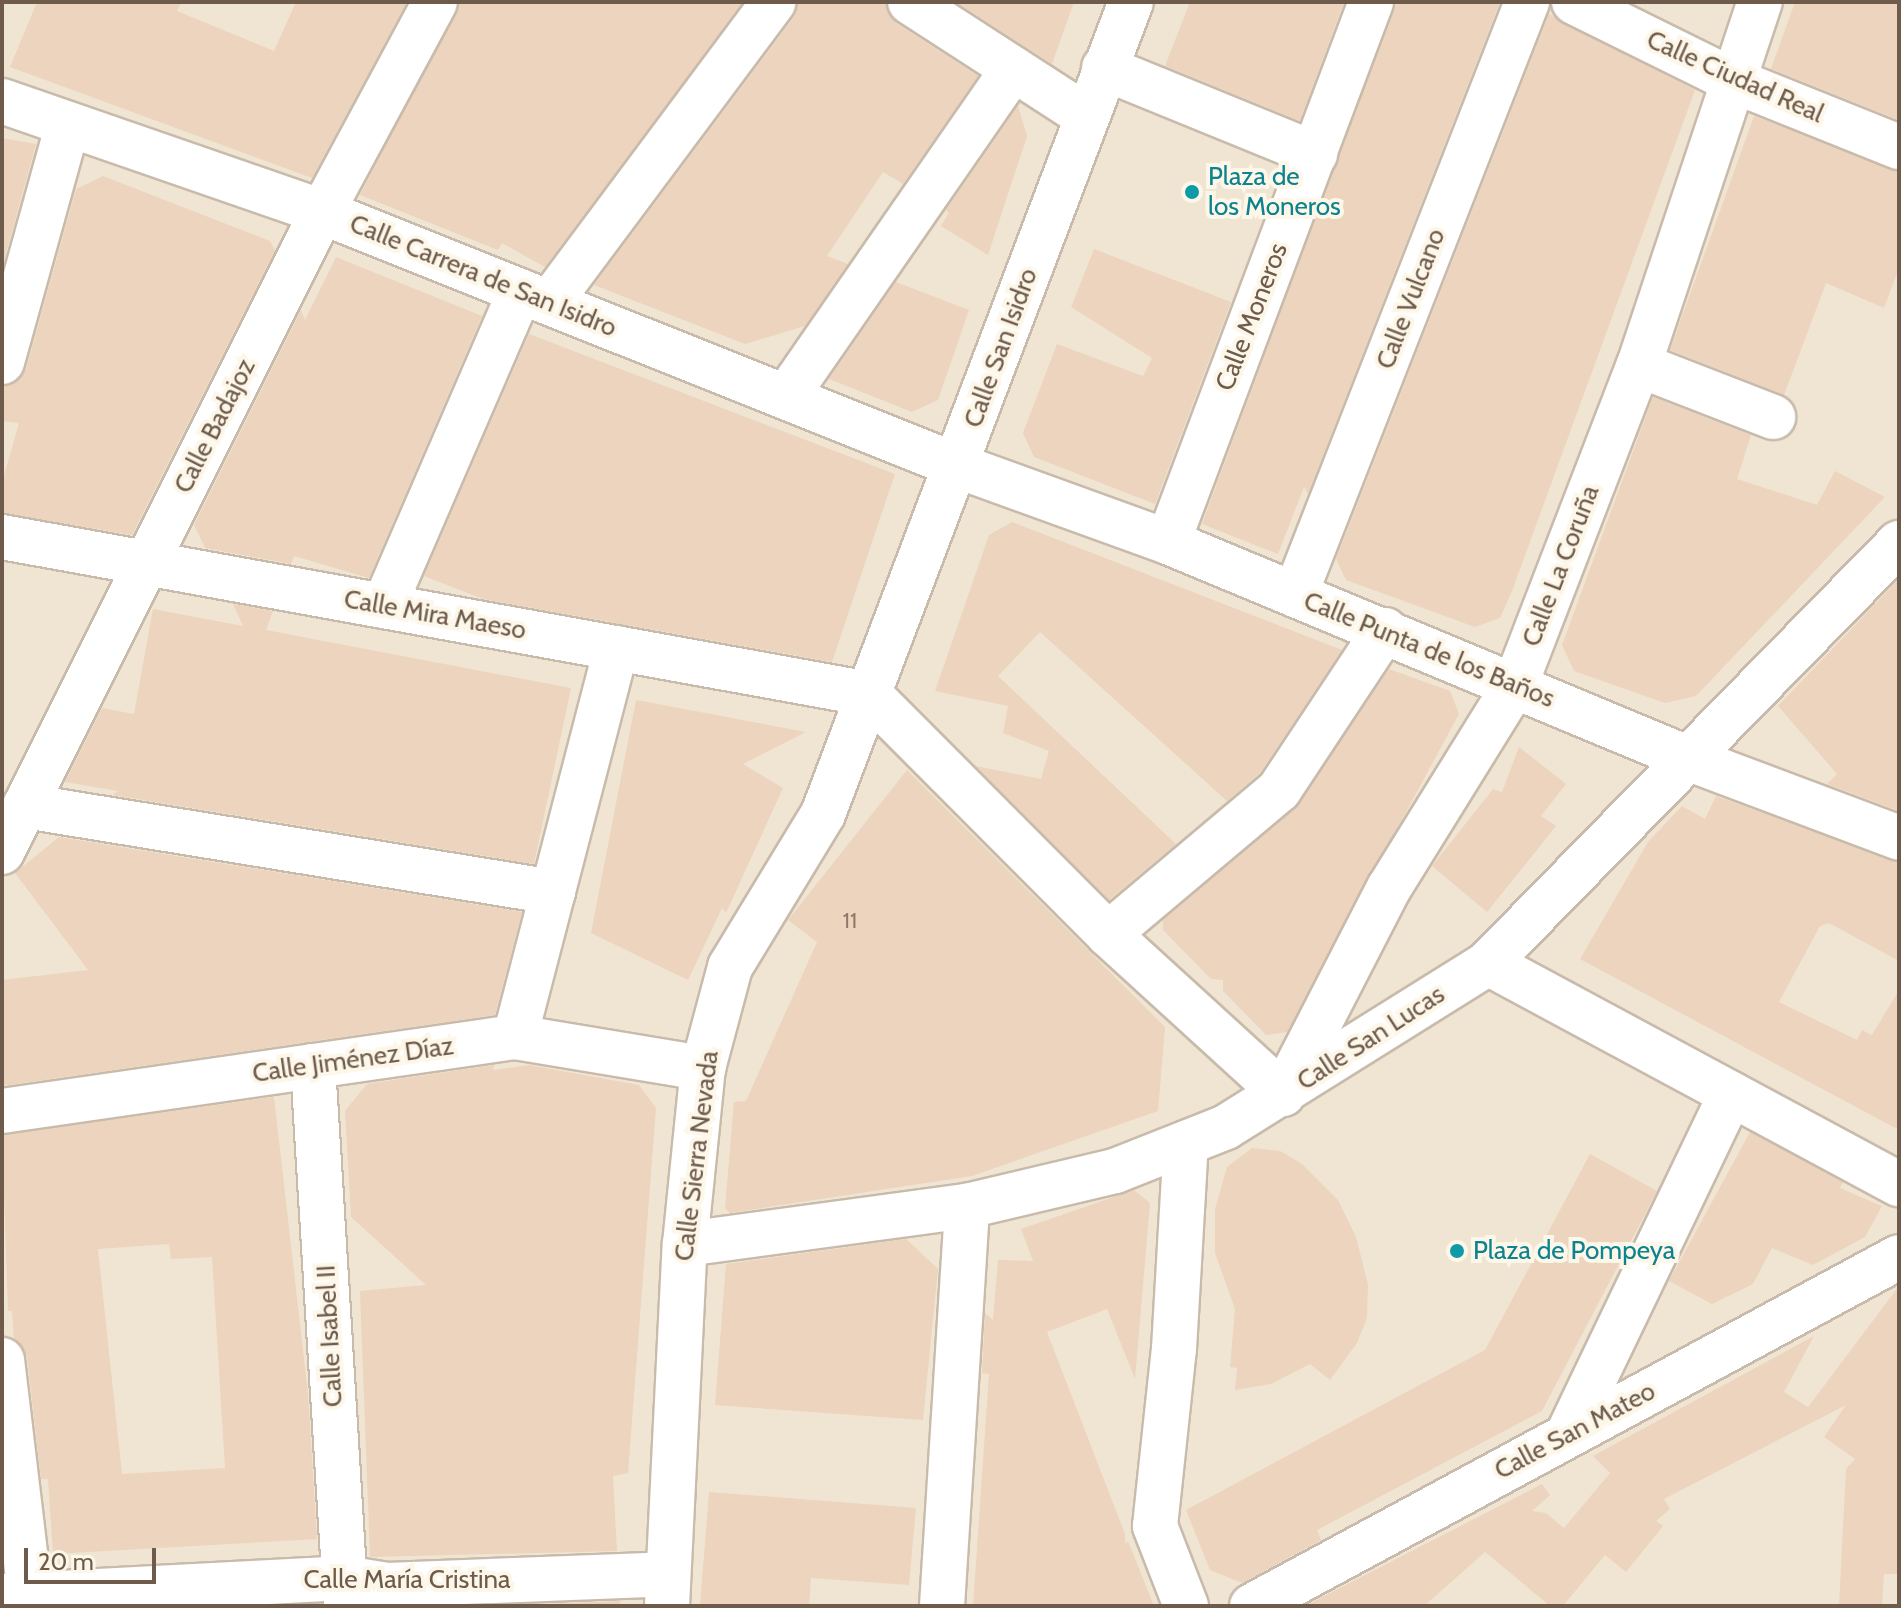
<!DOCTYPE html>
<meta charset="utf-8">
<style>
body{margin:0}
#map{position:relative;width:1901px;height:1608px;overflow:hidden;background:#faf3e4;font-family:Cabin,sans-serif}
div>[style]{position:absolute}
[style*='--x']{left:calc(var(--x)*1px);top:calc(var(--y)*1px);width:calc(var(--w)*1px);rotate:calc(var(--a)*1deg)}
.residential>*{inset:0;background:#f0e5d3;transform-origin:0 0}
.building>*{inset:0;background:#ecd4be}
.roads{filter:drop-shadow(2px 0 #c9bbab) drop-shadow(-2px 0 #c9bbab) drop-shadow(0 2px #c9bbab) drop-shadow(0 -2px #c9bbab)}
.minor>*{height:44px;margin:-22px;padding:0 22px;transform-origin:22px;border-radius:22px;background:#fff}
.dots>*{width:22px;height:22px;translate:-50% -50%;box-sizing:border-box;border:4px solid #fdf7e9;border-radius:50%}
span{translate:-50% -50%;white-space:nowrap;text-align:center;line-height:1.15;-webkit-text-stroke:8px #fdf7e9;paint-order:stroke}
.number-label{font-size:22px;color:#8e7968}
.number-label span{-webkit-text-stroke-width:0}
.street-label{font-size:26px;color:#6f5b4c}
.culture-label{font-size:26px;color:#0d838f}
.left{translate:0 -50%;text-align:left}
.frame{position:absolute;inset:0;border:4px solid #6f5b4c;pointer-events:none}
.scale{position:absolute;left:24px;top:1548px;width:132px;height:36px;box-sizing:border-box;border:4px solid #6f5b4c;border-top:0;padding-left:10px;font-size:24px;line-height:28px;white-space:nowrap;color:#6f5b4c;-webkit-text-stroke:6px #fdf7e9;paint-order:stroke}
</style>
<div id="map">
<div class="residential">
<div style="left:2px;top:2px;width:1897px;height:1604px"></div>
</div>
<div class="building">
<div style="clip-path:polygon(37px 2px,181px 2px,177px 11px,274px 51px,296px 2px,407px 2px,312px 178px,10px 67px)"></div>
<div style="clip-path:polygon(460px 2px,743px 2px,545px 267px,502px 243px,498px 250px,360px 195px)"></div>
<div style="clip-path:polygon(798px 2px,885px 2px,896px 23px,978px 76px,903px 184px,883px 172px,827px 256px,848px 264px,805px 326px,745px 344px,594px 285px,794px 17px)"></div>
<div style="clip-path:polygon(956px 2px,1074px 2px,1052px 64px)"></div>
<div style="clip-path:polygon(1190px 2px,1344px 2px,1300px 121px,1165px 66px)"></div>
<div style="clip-path:polygon(1395px 2px,1500px 2px,1308px 494px,1304px 487px,1278px 554px,1202px 524px)"></div>
<div style="clip-path:polygon(1795px 2px,1899px 2px,1899px 120px,1771px 69px)"></div>
<div style="clip-path:polygon(1549px 14px,1695px 90px,1512px 591px,1500px 618px,1475px 627px,1346px 580px,1336px 559px)"></div>
<div style="clip-path:polygon(1018px 106px,1027px 136px,988px 255px,941px 226px,949px 213px,946px 210px)"></div>
<div style="clip-path:polygon(1754px 116px,1899px 171px,1899px 268px,1884px 308px,1826px 283px,1784px 395px,1670px 350px)"></div>
<div style="clip-path:polygon(2px 138px,36px 144px,2px 268px)"></div>
<div style="clip-path:polygon(103px 176px,270px 241px,275px 251px,132px 535px,2px 513px,2px 483px,19px 423px,2px 421px,2px 386px,19px 380px,26px 369px,76px 189px)"></div>
<div style="clip-path:polygon(1094px 249px,1231px 302px,1155px 504px,1034px 457px,1023px 433px,1057px 344px,1143px 376px,1152px 358px,1071px 307px)"></div>
<div style="clip-path:polygon(336px 257px,482px 316px,369px 578px,294px 556px,291px 564px,205px 548px,194px 525px,301px 310px,305px 320px)"></div>
<div style="clip-path:polygon(896px 282px,969px 310px,938px 400px,912px 412px,829px 379px)"></div>
<div style="clip-path:polygon(529px 334px,895px 474px,832px 662px,483px 599px,424px 576px)"></div>
<div style="clip-path:polygon(1653px 397px,1751px 435px,1737px 479px,1817px 505px,1835px 471px,1885px 497px,1696px 696px,1665px 703px,1574px 671px,1562px 645px)"></div>
<div style="clip-path:polygon(1012px 522px,1342px 650px,1260px 773px,1227px 801px,1040px 632px,998px 676px,1176px 844px,1109px 900px,976px 766px,1041px 779px,1049px 751px,1003px 733px,1008px 706px,935px 691px,989px 535px)"></div>
<div style="clip-path:polygon(1899px 579px,1899px 811px,1827px 784px,1837px 774px,1778px 706px)"></div>
<div style="clip-path:polygon(233px 604px,273px 611px,266px 630px,571px 688px,534px 864px,113px 795px,118px 791px,65px 782px,102px 708px,134px 714px,153px 609px,243px 626px)"></div>
<div style="clip-path:polygon(1389px 669px,1450px 691px,1459px 714px,1287px 1032px,1266px 1035px,1223px 991px,1223px 980px,1211px 979px,1163px 930px,1163px 920px,1295px 809px)"></div>
<div style="clip-path:polygon(636px 700px,806px 732px,743px 764px,783px 788px,726px 913px,722px 908px,688px 980px,591px 933px)"></div>
<div style="clip-path:polygon(1519px 747px,1566px 784px,1541px 816px,1556px 826px,1487px 912px,1432px 866px,1493px 789px,1502px 792px)"></div>
<div style="clip-path:polygon(907px 770px,1165px 1027px,1158px 1111px,972px 1176px,730px 1213px,725px 1208px,734px 1102px,746px 1101px,817px 942px,788px 920px)"></div>
<div style="clip-path:polygon(1716px 796px,1899px 862px,1899px 961px,1829px 923px,1820px 926px,1779px 1002px,1857px 1040px,1862px 1030px,1872px 1035px,1899px 990px,1899px 1130px,1580px 959px,1648px 842px,1682px 806px,1705px 819px)"></div>
<div style="clip-path:polygon(59px 837px,522px 912px,495px 1015px,2px 1086px,2px 980px,88px 970px,15px 873px)"></div>
<div style="clip-path:polygon(494px 1065px,493px 1070px,529px 1065px,639px 1085px,656px 1108px,628px 1473px,613px 1476px,617px 1551px,370px 1557px,360px 1291px,426px 1285px,351px 1217px,345px 1111px,367px 1084px)"></div>
<div style="clip-path:polygon(evenodd,274px 1097px,308px 1394px,317px 1539px,53px 1554px,48px 1479px,41px 1479px,27px 1357px,14px 1338px,12px 1311px,8px 1311px,2px 1135px,274px 1097px,169px 1244px,171px 1259px,212px 1257px,225px 1468px,122px 1474px,98px 1249px,169px 1244px)"></div>
<div style="clip-path:polygon(1750px 1132px,1843px 1182px,1840px 1188px,1882px 1206px,1865px 1237px,1813px 1265px,1772px 1248px,1753px 1284px,1712px 1304px,1669px 1281px)"></div>
<div style="clip-path:polygon(1252px 1148px,1280px 1151px,1302px 1164px,1338px 1200px,1356px 1237px,1368px 1285px,1367px 1318px,1357px 1343px,1330px 1380px,1310px 1364px,1271px 1384px,1235px 1390px,1237px 1368px,1230px 1367px,1235px 1309px,1215px 1253px,1215px 1209px,1227px 1167px)"></div>
<div style="clip-path:polygon(1590px 1154px,1657px 1191px,1542px 1411px,1317px 1530px,1321px 1540px,1242px 1583px,1210px 1570px,1186px 1510px,1485px 1350px)"></div>
<div style="clip-path:polygon(1134px 1190px,1150px 1203px,1135px 1379px,1107px 1309px,1047px 1332px,1125px 1534px,1125px 1544px,1128px 1541px,1154px 1606px,973px 1606px,989px 1374px,982px 1373px,985px 1313px,993px 1320px,998px 1260px,1033px 1261px,1021px 1229px)"></div>
<div style="clip-path:polygon(906px 1239px,938px 1269px,923px 1420px,715px 1405px,726px 1264px)"></div>
<div style="clip-path:polygon(1899px 1286px,1899px 1574px,1884px 1574px,1882px 1606px,1839px 1606px,1846px 1469px,1855px 1459px,1824px 1437px,1846px 1405px,1664px 1499px,1670px 1509px,1656px 1521px,1663px 1526px,1626px 1572px,1605px 1555px,1563px 1606px,1550px 1606px,1485px 1552px,1424px 1606px,1305px 1606px,1542px 1484px,1550px 1495px,1532px 1511px,1546px 1513px,1564px 1528px,1610px 1473px,1593px 1456px,1814px 1336px,1784px 1392px,1808px 1407px)"></div>
<div style="clip-path:polygon(709px 1492px,916px 1508px,909px 1585px,811px 1578px,809px 1606px,700px 1606px)"></div>
<div style="clip-path:polygon(620px 1601px,620px 1606px,490px 1606px)"></div>
</div>
<div class="roads">
<div class="minor">
<div style="--x:910;--y:2;--w:210;--a:32.9"></div>
<div style="--x:1574;--y:2;--w:176;--a:26.3"></div>
<div style="--x:1732;--y:80;--w:180;--a:21.9"></div>
<div style="--x:1104;--y:68;--w:228;--a:22.2"></div>
<div style="--x:2;--y:101;--w:339;--a:19.1"></div>
<div style="--x:322;--y:212;--w:685;--a:21.77"></div>
<div style="--x:958;--y:466;--w:223;--a:19.9"></div>
<div style="--x:1168;--y:542;--w:568;--a:22.59"></div>
<div style="--x:1692;--y:760;--w:221;--a:20.6"></div>
<div style="--x:550;--y:302;--w:374;--a:-53.3"></div>
<div style="--x:2;--y:362;--w:244;--a:-74.5"></div>
<div style="--x:1639;--y:365;--w:144;--a:21.2"></div>
<div style="--x:786;--y:397;--w:399;--a:-55.3"></div>
<div style="--x:2;--y:537;--w:881;--a:10.26"></div>
<div style="--x:1168;--y:542;--w:577;--a:-69.4"></div>
<div style="--x:1295;--y:595;--w:637;--a:-68.63"></div>
<div style="--x:384;--y:606;--w:343;--a:-66.6"></div>
<div style="--x:869;--y:694;--w:339;--a:45.1"></div>
<div style="--x:1108;--y:934;--w:237;--a:42.4"></div>
<div style="--x:1283;--y:1094;--w:232;--a:-62.8"></div>
<div style="--x:1389;--y:888;--w:241;--a:-58.2"></div>
<div style="--x:1516;--y:683;--w:341;--a:-68.9"></div>
<div style="--x:1639;--y:365;--w:383;--a:-71.6"></div>
<div style="--x:25;--y:806;--w:535;--a:9.25"></div>
<div style="--x:2;--y:852;--w:716;--a:-63.43"></div>
<div style="--x:322;--y:212;--w:238;--a:-61.7"></div>
<div style="--x:1108;--y:934;--w:224;--a:-40.1"></div>
<div style="--x:1279;--y:790;--w:192;--a:-56.5"></div>
<div style="--x:1488;--y:963;--w:467;--a:28.3"></div>
<div style="--x:515;--y:1037;--w:402;--a:-75.4"></div>
<div style="--x:313;--y:1066;--w:541;--a:86.5"></div>
<div style="--x:2;--y:1111;--w:518;--a:-8.21"></div>
<div style="--x:515;--y:1037;--w:191;--a:9.4"></div>
<div style="--x:685;--y:1244;--w:285;--a:-7.7"></div>
<div style="--x:967;--y:1206;--w:152;--a:-13.3"></div>
<div style="--x:1115;--y:1171;--w:119;--a:-21.6"></div>
<div style="--x:1226;--y:1127;--w:309;--a:-32"></div>
<div style="--x:1488;--y:963;--w:588;--a:-45.62"></div>
<div style="--x:2;--y:1360;--w:236;--a:83.2"></div>
<div style="--x:1568;--y:1434;--w:377;--a:-64.4"></div>
<div style="--x:2;--y:1596;--w:342;--a:-3"></div>
<div style="--x:344;--y:1578;--w:44;--a:9.2"></div>
<div style="--x:387;--y:1585;--w:281;--a:-2.2"></div>
<div style="--x:667;--y:1606;--w:362;--a:-87.2"></div>
<div style="--x:685;--y:1244;--w:177;--a:-84.2"></div>
<div style="--x:703;--y:1068;--w:105;--a:-75"></div>
<div style="--x:730;--y:967;--w:179;--a:-58.7"></div>
<div style="--x:823;--y:814;--w:868;--a:-69.23"></div>
<div style="--x:942;--y:1606;--w:401;--a:-86.4"></div>
<div style="--x:1186;--y:1606;--w:86;--a:-111.2"></div>
<div style="--x:1155;--y:1526;--w:178;--a:-83.9"></div>
<div style="--x:1174;--y:1349;--w:206;--a:-86.7"></div>
<div style="--x:1252;--y:1606;--w:735;--a:-28.34"></div>
</div>
</div>
<div class="dots">
<div style="left:1192px;top:192px;background:#0f9aa8"></div>
<div style="left:1457px;top:1251px;background:#0f9aa8"></div>
</div>
<div class="number-label">
<span style="left:850px;top:921px">11</span>
</div>
<div class="street-label">
<span style="left:1735px;top:77px;rotate:24deg">Calle Ciudad Real</span>
<span style="left:483px;top:276px;rotate:22deg">Calle Carrera de San Isidro</span>
<span style="left:1411px;top:299px;rotate:-69deg">Calle Vulcano</span>
<span style="left:1252px;top:317px;rotate:-69deg">Calle Moneros</span>
<span style="left:1001px;top:348px;rotate:-70deg">Calle San Isidro</span>
<span style="left:215px;top:426px;rotate:-63deg">Calle Badajoz</span>
<span style="left:1561px;top:566px;rotate:-69deg">Calle La Coruña</span>
<span style="left:435px;top:615px;rotate:10deg">Calle Mira Maeso</span>
<span style="left:1429px;top:650px;rotate:22deg">Calle Punta de los Baños</span>
<span style="left:1371px;top:1038px;rotate:-33deg">Calle San Lucas</span>
<span style="left:353px;top:1060px;rotate:-8deg">Calle Jiménez Díaz</span>
<span style="left:697px;top:1156px;rotate:-83deg">Calle Sierra Nevada</span>
<span style="left:330px;top:1336px;rotate:-93deg">Calle Isabel II</span>
<span style="left:1575px;top:1431px;rotate:-28deg">Calle San Mateo</span>
<span style="left:407px;top:1580px">Calle María Cristina</span>
</div>
<div class="culture-label">
<span class="left" style="left:1208px;top:192px">Plaza de<br>los Moneros</span>
<span class="left" style="left:1473px;top:1251px">Plaza de Pompeya</span>
</div>
<div class="frame"></div>
<div class="scale">20 m</div>
</div>
